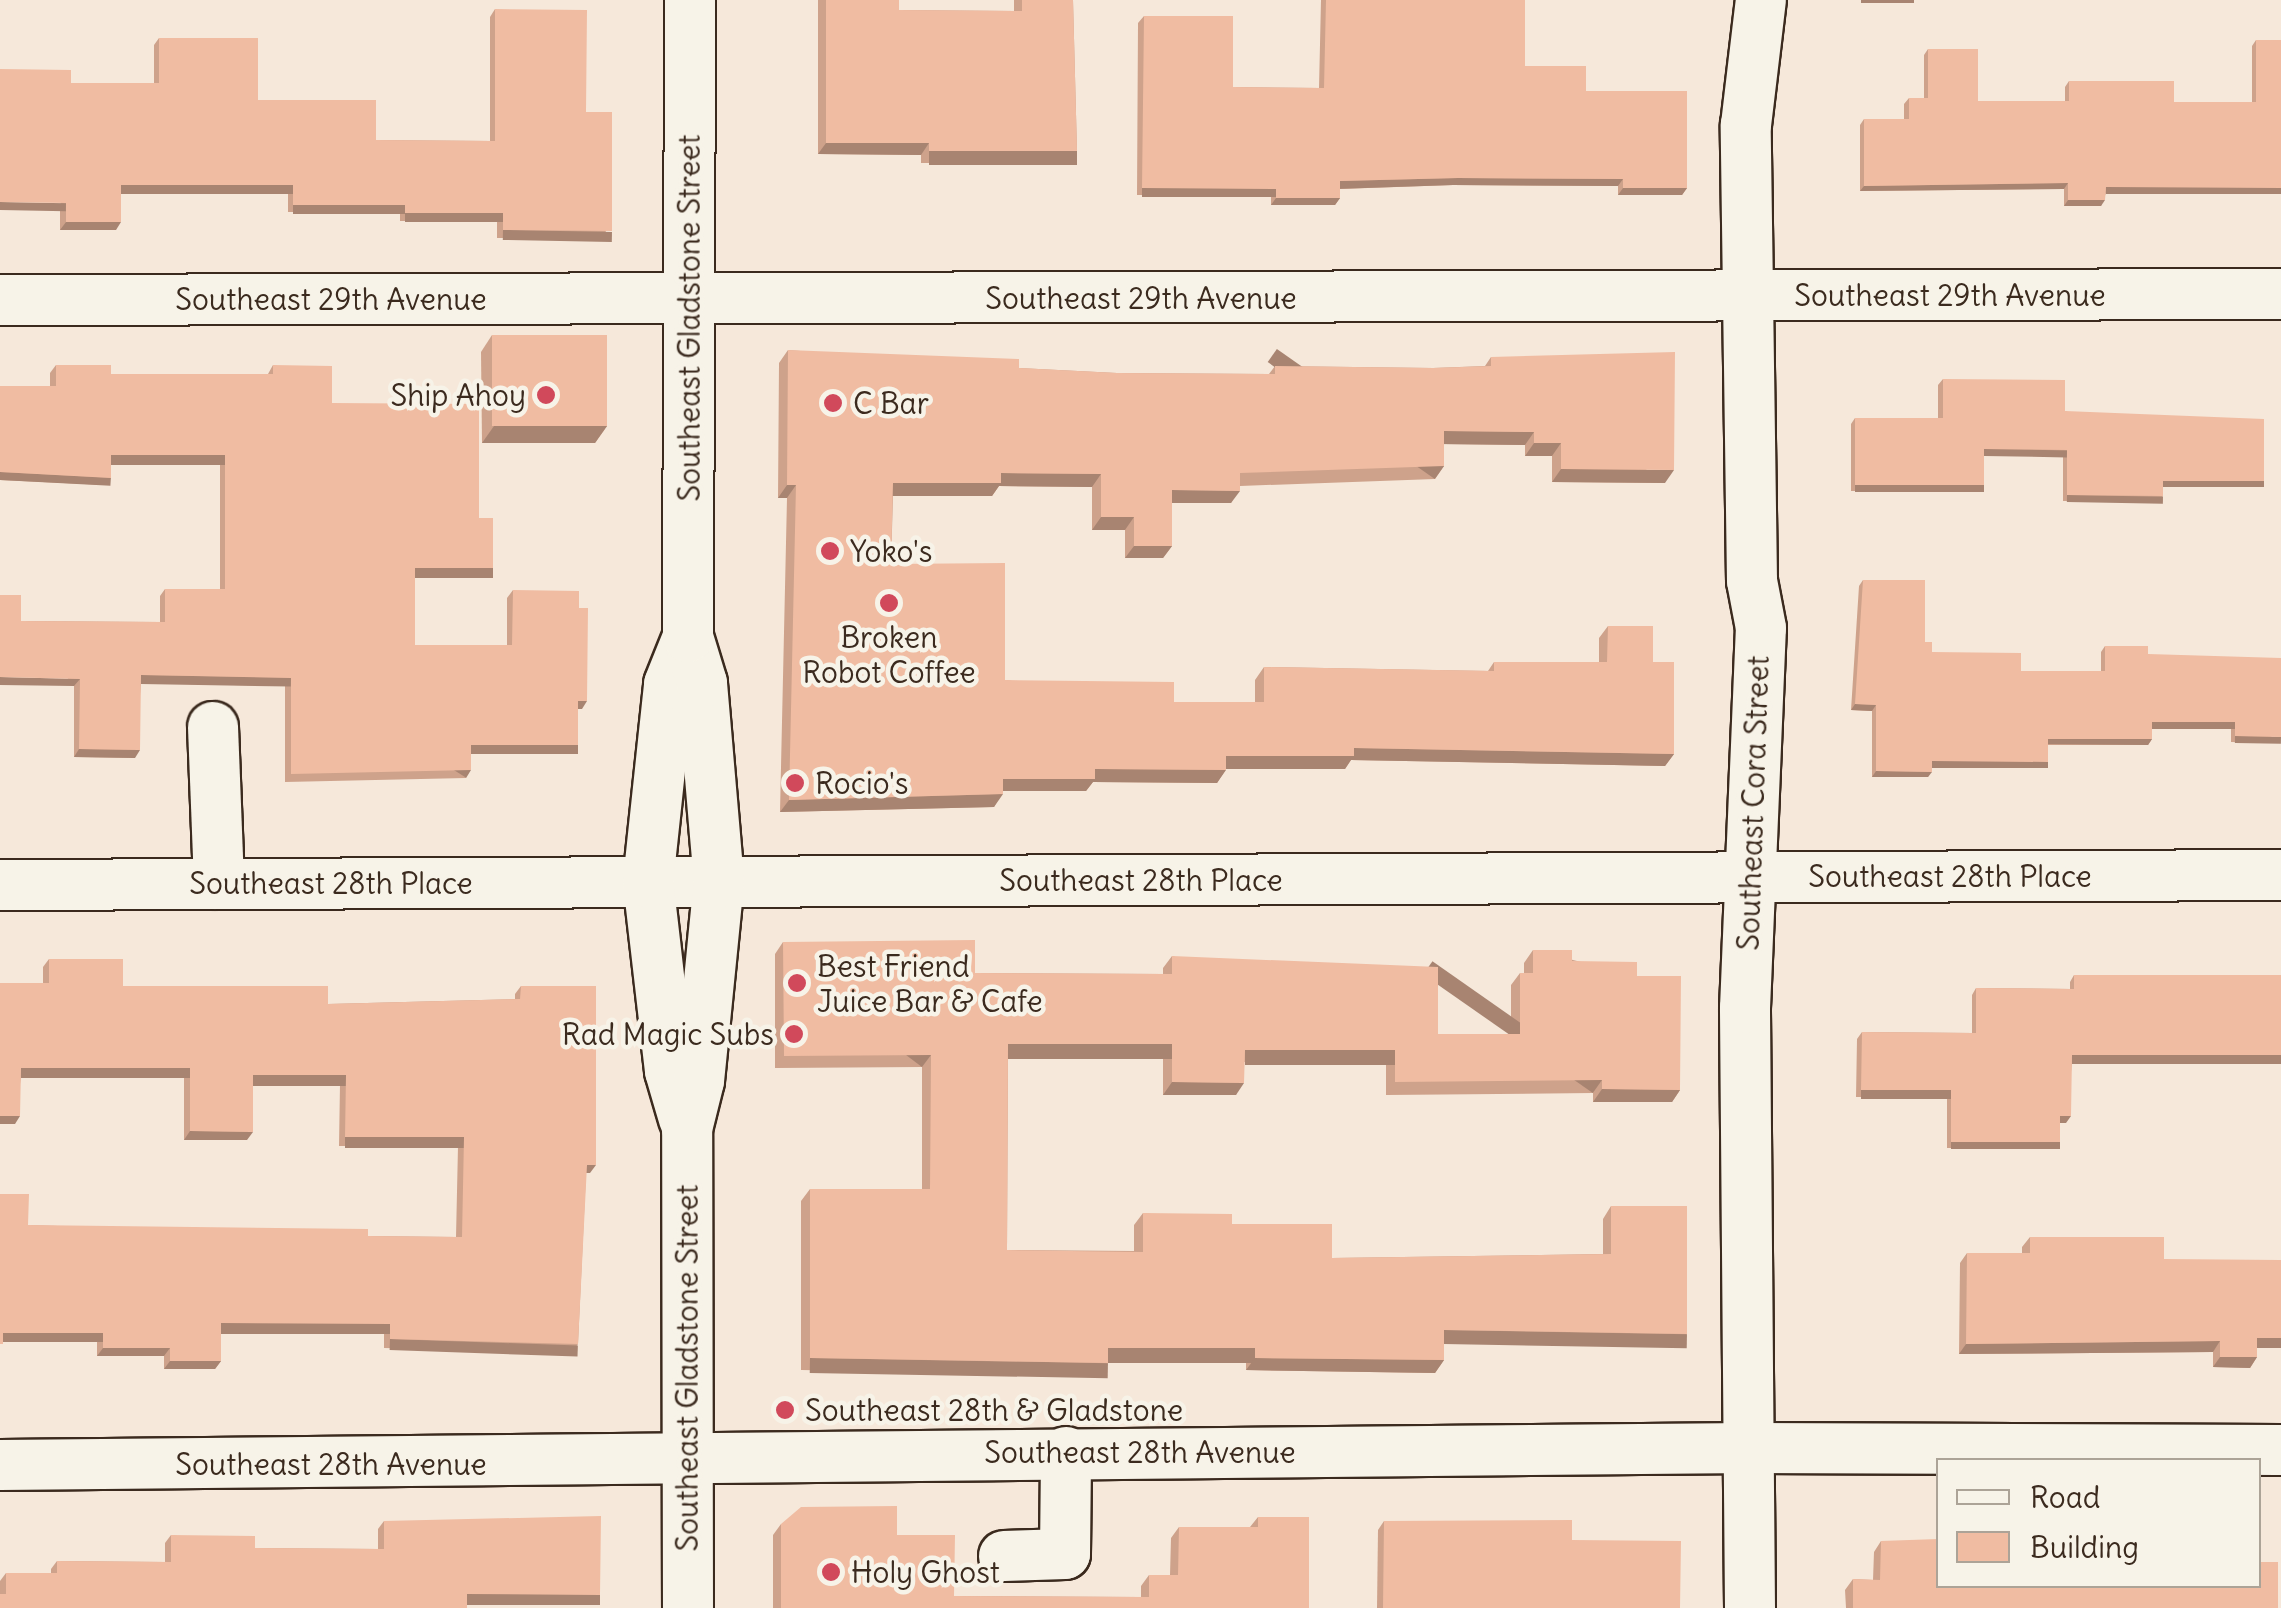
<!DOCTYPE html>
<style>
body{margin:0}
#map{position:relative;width:2281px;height:1608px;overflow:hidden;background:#f6e8da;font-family:Delius,sans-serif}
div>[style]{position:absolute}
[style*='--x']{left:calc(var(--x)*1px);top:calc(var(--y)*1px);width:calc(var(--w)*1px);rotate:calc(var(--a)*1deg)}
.roads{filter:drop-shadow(2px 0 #3b2a1e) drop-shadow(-2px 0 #3b2a1e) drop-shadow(0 2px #3b2a1e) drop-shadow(0 -2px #3b2a1e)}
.minor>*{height:50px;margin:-25px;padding:0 25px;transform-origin:25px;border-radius:25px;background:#f7f3e8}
.wall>*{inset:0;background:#cea28b}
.shaded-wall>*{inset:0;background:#a88471;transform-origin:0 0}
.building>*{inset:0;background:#f0bca2;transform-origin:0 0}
.dots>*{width:28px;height:28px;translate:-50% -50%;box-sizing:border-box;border:5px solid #f7f3e8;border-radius:50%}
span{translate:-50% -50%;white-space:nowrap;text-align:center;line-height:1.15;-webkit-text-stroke:9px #f7f3e8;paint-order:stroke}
.street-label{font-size:30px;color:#3b2a1e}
.poi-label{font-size:30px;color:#3b2a1e}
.right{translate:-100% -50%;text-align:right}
.left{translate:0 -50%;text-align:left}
.legend{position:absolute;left:1936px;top:1458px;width:325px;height:130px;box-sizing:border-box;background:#f7f3e8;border:2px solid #aca397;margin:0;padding:12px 18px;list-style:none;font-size:30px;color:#3b2a1e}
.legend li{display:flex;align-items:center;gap:20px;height:50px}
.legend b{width:50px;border:2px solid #aca397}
</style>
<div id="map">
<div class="roads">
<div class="minor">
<div style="--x:0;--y:300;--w:2281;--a:-0.15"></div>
<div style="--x:213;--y:727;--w:157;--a:87.8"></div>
<div style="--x:0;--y:885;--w:2281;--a:-0.25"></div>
<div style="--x:684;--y:1119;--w:50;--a:-106.3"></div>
<div style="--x:670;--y:1071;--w:190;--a:-96.6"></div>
<div style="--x:648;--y:882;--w:199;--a:-83.9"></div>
<div style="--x:669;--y:684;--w:51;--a:-68"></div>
<div style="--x:0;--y:1465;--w:1751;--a:-0.56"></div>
<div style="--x:1751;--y:1448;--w:530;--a:0.22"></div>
<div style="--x:1004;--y:1556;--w:61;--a:-1.9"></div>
<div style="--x:1065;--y:1554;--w:102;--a:-89.4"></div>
<div style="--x:688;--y:1608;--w:479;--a:-90.1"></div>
<div style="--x:687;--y:1129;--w:49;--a:-76"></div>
<div style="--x:699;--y:1081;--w:200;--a:-84.3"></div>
<div style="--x:719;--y:882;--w:200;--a:-94.9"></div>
<div style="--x:702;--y:683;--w:48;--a:-106.9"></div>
<div style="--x:688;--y:637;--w:637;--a:-89.82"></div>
<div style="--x:1750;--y:1608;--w:600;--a:-90.48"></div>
<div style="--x:1745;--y:1008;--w:380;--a:-87.6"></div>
<div style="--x:1761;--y:628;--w:48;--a:-100.8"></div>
<div style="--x:1752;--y:581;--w:456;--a:-90.8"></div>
<div style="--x:1746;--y:125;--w:126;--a:-83.2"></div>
</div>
</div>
<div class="wall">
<div style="clip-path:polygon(818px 0,899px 0,899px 10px,1014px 11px,1014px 0,1073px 0,1077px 151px,1069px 163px,921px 163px,921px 155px,818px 154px)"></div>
<div style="clip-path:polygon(1321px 0,1525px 0,1525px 66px,1586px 91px,1687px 188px,1682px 195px,1618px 195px,1618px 186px,1453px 185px,1340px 189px,1340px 198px,1335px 205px,1271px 205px,1271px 196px,1137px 195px,1138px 23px,1144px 16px,1233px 87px,1319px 88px)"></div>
<div style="clip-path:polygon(495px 9px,586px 112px,607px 239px,497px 238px,497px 221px,400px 221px,400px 212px,288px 212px,288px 193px,121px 193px,116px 230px,60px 230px,60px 211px,71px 83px,154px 83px,154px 45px,159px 38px,258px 100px,376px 140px,490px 141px,490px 17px)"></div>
<div style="clip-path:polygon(2256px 40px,2281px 40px,2281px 194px,2106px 193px,2101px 206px,2064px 206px,2064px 189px,1860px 191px,1860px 125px,1864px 119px,1904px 119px,1904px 104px,1909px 98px,1924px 98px,1924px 55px,1928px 49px,1978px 101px,2065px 101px,2065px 87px,2069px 81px,2174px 102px,2252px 102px,2252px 46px)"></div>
<div style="clip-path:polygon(492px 335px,607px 426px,595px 443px,482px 443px,481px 352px)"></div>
<div style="clip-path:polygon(788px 350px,1019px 368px,1117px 373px,1269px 374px,1275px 366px,1433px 368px,1485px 366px,1491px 357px,1665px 483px,1552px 482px,1552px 456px,1525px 456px,1525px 445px,1444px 444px,1444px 466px,1435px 479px,1240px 486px,1231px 503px,1172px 503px,1172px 546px,1163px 558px,1125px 558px,1125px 530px,1092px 530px,1092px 487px,999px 486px,992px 496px,893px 496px,891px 564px,1005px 680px,1174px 702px,1255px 702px,1255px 680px,1264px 667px,1488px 671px,1494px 662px,1599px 662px,1599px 638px,1608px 626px,1653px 662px,1674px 754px,1665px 766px,1351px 760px,1345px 769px,1226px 769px,1217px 783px,1093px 782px,1086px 791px,1003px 791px,994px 807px,780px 812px,787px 498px,778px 498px,779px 363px)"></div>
<div style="clip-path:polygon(56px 365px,111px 374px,268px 374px,273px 365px,332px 403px,479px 518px,488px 576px,415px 576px,415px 645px,507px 645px,507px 598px,513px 590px,582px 709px,578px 709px,573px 753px,471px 753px,466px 778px,285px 782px,285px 686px,141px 683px,135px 758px,74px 757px,74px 686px,21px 621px,160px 622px,160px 596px,165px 589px,220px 589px,220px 463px,111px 463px,111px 478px,105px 485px,0 480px,0 386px,50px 386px,50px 373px)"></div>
<div style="clip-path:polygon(1943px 379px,2065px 411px,2260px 486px,2163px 486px,2163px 496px,2159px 502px,2063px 501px,2063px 456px,1984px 455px,1980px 491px,1851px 491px,1851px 424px,1855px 418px,1938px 418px,1938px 385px)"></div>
<div style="clip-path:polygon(1863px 580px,1925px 642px,1932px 652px,2021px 671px,2101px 671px,2101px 652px,2105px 646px,2148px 654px,2281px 743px,2231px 742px,2231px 728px,2152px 728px,2152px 739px,2148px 745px,2048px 745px,2048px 762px,2044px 768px,1932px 767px,1928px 777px,1872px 777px,1872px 711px,1851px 710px,1859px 586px)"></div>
<div style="clip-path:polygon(783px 942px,975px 973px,1163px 974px,1163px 968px,1172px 956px,1438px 1034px,1511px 1034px,1511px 985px,1520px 973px,1524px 973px,1524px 963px,1533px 950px,1637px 976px,1680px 1090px,1672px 1102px,1593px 1102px,1593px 1093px,1386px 1095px,1386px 1062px,1244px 1062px,1236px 1095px,1163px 1095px,1163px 1057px,1008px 1057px,1007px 1250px,1134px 1251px,1134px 1225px,1143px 1213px,1232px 1224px,1332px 1258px,1603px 1254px,1603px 1219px,1611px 1206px,1687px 1334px,1678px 1346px,1444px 1343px,1444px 1360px,1435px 1373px,1246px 1370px,1246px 1360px,1108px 1360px,1108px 1363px,1099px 1376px,801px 1370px,801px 1201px,810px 1189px,922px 1189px,922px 1067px,775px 1068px,775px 954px)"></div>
<div style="clip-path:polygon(49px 959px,123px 986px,328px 1004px,515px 999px,515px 994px,521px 986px,590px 1173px,586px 1173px,578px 1344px,572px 1353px,384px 1348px,384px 1333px,221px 1332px,221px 1361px,215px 1369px,164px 1369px,164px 1356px,97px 1356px,97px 1341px,28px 1225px,368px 1236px,456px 1237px,458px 1146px,339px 1146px,340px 1084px,253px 1084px,247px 1140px,184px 1140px,184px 1076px,21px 1076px,15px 1124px,0 1124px,0 983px,43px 983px,43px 967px)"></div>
<div style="clip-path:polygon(2074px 975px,2281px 975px,2281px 1062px,2072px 1062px,2066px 1123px,2060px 1123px,2056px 1148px,1947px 1148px,1947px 1097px,1856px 1097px,1857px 1039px,1862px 1032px,1972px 1033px,1972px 995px,1976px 988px,2070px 989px,2070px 982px)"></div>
<div style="clip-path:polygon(2030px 1237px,2164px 1259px,2257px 1348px,2257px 1357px,2250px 1368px,2213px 1367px,2213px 1352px,1959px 1354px,1960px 1263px,1967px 1253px,2022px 1253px,2022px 1247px)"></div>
<div style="clip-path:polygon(1258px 1517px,1309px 1608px,773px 1608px,773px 1535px,781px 1524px,897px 1535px,954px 1596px,1141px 1597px,1141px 1586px,1149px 1575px,1170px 1575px,1171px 1538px,1179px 1527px,1250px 1527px)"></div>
<div style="clip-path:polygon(384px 1521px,594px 1604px,467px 1603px,0 1608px,0 1581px,6px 1573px,51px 1573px,51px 1569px,57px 1561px,165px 1562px,165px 1543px,171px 1535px,255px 1548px,378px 1549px,378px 1529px)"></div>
<div style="clip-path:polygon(1384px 1521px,1572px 1540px,1680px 1608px,1377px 1608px,1378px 1530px)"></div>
<div style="clip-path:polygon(1881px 1541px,2278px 1608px,1846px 1608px,1845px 1590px,1853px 1579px,1873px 1580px,1874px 1552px)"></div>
</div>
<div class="shaded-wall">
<div style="left:1861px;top:0;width:53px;height:3px"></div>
<div style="clip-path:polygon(826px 143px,929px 143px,921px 155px,818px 154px)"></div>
<div style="left:929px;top:151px;width:148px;height:14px"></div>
<div style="clip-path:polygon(1458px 178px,1623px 179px,1618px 186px,1453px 185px,1335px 189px,1340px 181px)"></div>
<div style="clip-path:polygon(2068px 183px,2064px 189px,1860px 191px,1864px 186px)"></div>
<div style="left:121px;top:185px;width:172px;height:9px"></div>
<div style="left:2106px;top:187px;width:175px;height:7px"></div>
<div style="left:1142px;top:188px;width:134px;height:9px"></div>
<div style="clip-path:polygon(1623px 188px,1687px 188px,1682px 195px,1618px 195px)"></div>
<div style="clip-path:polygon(1276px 198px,1340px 198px,1335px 205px,1271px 205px)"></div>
<div style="clip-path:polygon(2068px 200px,2105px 200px,2101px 206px,2064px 206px)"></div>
<div style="left:0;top:202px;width:66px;height:8px;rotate:1deg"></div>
<div style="left:293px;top:205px;width:112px;height:9px"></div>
<div style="left:405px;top:213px;width:98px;height:9px"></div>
<div style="clip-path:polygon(66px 222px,121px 222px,116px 230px,60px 230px)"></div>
<div style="left:503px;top:230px;width:109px;height:10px;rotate:1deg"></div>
<div style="clip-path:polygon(494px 426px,607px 426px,595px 443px,482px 443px)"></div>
<div style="clip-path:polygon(1444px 431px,1534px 432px,1525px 445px,1435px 444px)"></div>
<div style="clip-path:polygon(1534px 443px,1561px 443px,1552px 456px,1525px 456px)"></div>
<div style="left:1984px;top:449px;width:83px;height:7px;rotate:1deg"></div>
<div style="left:111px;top:455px;width:114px;height:10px"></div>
<div style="left:1444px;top:466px;width:16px;height:204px;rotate:125deg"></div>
<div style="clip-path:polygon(1561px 469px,1674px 470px,1665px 483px,1552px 482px)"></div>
<div style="left:0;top:472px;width:111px;height:8px;rotate:3deg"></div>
<div style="clip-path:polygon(1001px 473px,1101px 474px,1092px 487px,999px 486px,992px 496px,884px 496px,893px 483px)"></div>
<div style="left:2163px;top:481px;width:101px;height:6px"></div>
<div style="clip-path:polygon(787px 485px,796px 485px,787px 498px,778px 498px)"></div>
<div style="left:1855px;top:485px;width:129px;height:7px"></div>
<div style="clip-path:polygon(1172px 490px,1240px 491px,1231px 503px,1164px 503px)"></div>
<div style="left:2067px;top:495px;width:96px;height:7px;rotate:1deg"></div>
<div style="clip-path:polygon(1101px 517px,1134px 517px,1125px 530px,1092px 530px)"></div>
<div style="clip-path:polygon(1134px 546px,1172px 546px,1163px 558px,1125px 558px)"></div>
<div style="left:415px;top:568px;width:78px;height:10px"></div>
<div style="left:141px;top:675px;width:150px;height:9px;rotate:1deg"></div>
<div style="clip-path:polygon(0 677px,80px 679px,74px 686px,0 685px)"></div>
<div style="clip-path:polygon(578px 701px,587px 701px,582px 709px,573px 709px)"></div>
<div style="clip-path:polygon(1855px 704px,1876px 705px,1872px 711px,1851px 710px)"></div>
<div style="left:2152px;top:722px;width:83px;height:7px"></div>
<div style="left:2235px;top:736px;width:46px;height:7px;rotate:1deg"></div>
<div style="clip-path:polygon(2048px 739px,2152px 739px,2148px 745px,2044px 744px)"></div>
<div style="left:471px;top:745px;width:107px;height:9px"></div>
<div style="clip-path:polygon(1354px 748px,1674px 754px,1665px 766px,1351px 760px,1345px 769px,1217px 769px,1226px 756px)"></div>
<div style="clip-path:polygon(79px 749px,140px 750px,135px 758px,74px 757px)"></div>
<div style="left:1932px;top:761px;width:116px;height:7px"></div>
<div style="clip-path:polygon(1095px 769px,1226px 770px,1217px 783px,1093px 782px,1086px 791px,994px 791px,1003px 779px)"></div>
<div style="left:471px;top:770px;width:9px;height:180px;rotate:122deg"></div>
<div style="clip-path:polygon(1876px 771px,1932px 772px,1928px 777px,1872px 777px)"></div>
<div style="clip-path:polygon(1003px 794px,994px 807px,780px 812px,789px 800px)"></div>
<div style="left:1008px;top:1044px;width:164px;height:15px"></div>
<div style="left:1245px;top:1050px;width:150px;height:15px"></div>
<div style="left:931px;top:1055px;width:15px;height:147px;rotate:127deg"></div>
<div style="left:2072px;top:1055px;width:209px;height:9px"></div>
<div style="left:21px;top:1068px;width:169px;height:10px"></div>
<div style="left:253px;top:1075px;width:93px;height:11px"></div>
<div style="left:1602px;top:1080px;width:16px;height:207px;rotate:125deg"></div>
<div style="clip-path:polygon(1172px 1082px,1244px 1083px,1236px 1095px,1163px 1095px)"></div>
<div style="clip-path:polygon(1602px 1089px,1680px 1090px,1672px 1102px,1593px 1102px)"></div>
<div style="left:1861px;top:1090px;width:90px;height:9px"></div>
<div style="clip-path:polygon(0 1116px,20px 1116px,15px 1124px,0 1124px)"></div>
<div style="clip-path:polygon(2060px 1116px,2071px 1116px,2066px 1123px,2056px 1123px)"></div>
<div style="clip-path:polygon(190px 1131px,253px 1132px,247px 1140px,184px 1140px)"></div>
<div style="left:345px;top:1137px;width:119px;height:11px"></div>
<div style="left:1951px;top:1142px;width:109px;height:7px"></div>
<div style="clip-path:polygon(587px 1165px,596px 1165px,590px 1173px,581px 1173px)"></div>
<div style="left:221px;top:1323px;width:169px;height:11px"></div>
<div style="left:1444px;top:1330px;width:243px;height:14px;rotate:1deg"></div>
<div style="left:3px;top:1333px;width:100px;height:9px"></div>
<div style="clip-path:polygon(2257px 1338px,2281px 1338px,2281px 1348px,2250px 1348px)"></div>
<div style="left:390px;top:1339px;width:188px;height:11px;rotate:2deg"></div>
<div style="clip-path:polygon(2220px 1341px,2213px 1352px,1959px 1354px,1966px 1344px)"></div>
<div style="clip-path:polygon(103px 1348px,170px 1348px,164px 1356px,97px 1356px)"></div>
<div style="left:1108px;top:1348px;width:147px;height:15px"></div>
<div style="clip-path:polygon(2220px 1357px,2257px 1357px,2250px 1368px,2213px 1367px)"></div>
<div style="left:810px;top:1358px;width:298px;height:15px;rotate:1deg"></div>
<div style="clip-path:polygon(1255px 1358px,1444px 1360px,1435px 1373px,1246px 1370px)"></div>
<div style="clip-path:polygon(170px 1361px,221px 1361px,215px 1369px,164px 1369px)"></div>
<div style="left:467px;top:1594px;width:133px;height:11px"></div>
</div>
<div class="building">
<div style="clip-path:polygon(826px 0,899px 0,899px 10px,1022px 11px,1022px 0,1073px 0,1077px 151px,929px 151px,929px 143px,826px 143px)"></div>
<div style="clip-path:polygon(1326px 0,1525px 0,1525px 66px,1586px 66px,1586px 91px,1687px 91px,1687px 188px,1623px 188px,1623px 179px,1458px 178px,1340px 181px,1340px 198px,1276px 198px,1276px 189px,1142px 188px,1144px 16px,1233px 16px,1233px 87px,1324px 88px)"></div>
<div style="clip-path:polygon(495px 9px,587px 10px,586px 112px,612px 112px,612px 231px,503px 230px,503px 213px,405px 213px,405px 205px,293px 205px,293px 185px,121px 185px,121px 222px,66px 222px,66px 203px,0 202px,0 69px,71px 70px,71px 83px,159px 83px,159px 38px,258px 38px,258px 100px,376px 100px,376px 140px,495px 141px)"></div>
<div style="clip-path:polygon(2256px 40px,2281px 40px,2281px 188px,2106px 187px,2105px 200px,2068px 200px,2068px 183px,1864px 186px,1864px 119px,1909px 119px,1909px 98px,1928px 98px,1928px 49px,1978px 49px,1978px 101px,2069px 101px,2069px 81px,2174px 81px,2174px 102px,2256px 102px)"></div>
<div style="left:492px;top:335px;width:115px;height:91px"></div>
<div style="clip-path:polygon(788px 350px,1019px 359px,1019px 368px,1117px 373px,1275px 374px,1275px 366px,1433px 368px,1491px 366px,1491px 357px,1675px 352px,1674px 470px,1561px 469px,1561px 443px,1534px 443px,1534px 432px,1444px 431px,1444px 466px,1240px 473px,1240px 491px,1172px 490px,1172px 546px,1134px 546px,1134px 517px,1101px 517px,1101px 474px,1001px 473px,1001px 483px,893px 483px,891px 564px,1005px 563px,1005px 680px,1174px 682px,1174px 702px,1264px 702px,1264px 667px,1494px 671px,1494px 662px,1607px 662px,1608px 626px,1653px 626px,1653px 662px,1674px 662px,1674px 754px,1354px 748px,1354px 756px,1226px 756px,1226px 770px,1095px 769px,1095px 779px,1003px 779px,1003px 794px,789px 800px,796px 485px,787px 485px)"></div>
<div style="clip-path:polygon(56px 365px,111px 365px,111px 374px,273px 374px,273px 365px,332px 366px,332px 403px,479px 404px,479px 518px,493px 518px,493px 568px,415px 568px,415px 645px,512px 645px,513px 590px,579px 591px,579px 608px,588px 608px,587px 701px,578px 701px,578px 745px,471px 745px,471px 770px,291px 774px,291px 678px,141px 675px,140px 750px,79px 749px,80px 679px,0 677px,0 595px,21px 595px,21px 621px,165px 622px,165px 589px,225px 589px,225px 455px,111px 455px,111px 478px,0 472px,0 386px,56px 386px)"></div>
<div style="clip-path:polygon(1943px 379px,2065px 380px,2065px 411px,2264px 419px,2264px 481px,2163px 481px,2163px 496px,2067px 495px,2067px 450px,1984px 449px,1984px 485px,1855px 485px,1855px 418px,1943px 418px)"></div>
<div style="clip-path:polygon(1863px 580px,1925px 580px,1925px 642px,1932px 642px,1932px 652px,2021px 653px,2021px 671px,2105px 671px,2105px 646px,2148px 646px,2148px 654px,2281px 658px,2281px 737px,2235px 736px,2235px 722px,2152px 722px,2152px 739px,2048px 739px,2048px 762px,1932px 761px,1932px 772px,1876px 771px,1876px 705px,1855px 704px)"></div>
<div style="clip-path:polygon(975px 940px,975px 973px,1172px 974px,1172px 956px,1438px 967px,1438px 1034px,1520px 1034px,1520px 973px,1533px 973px,1533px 950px,1572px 950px,1572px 961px,1637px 962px,1637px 976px,1681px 976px,1680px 1090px,1602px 1089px,1602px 1080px,1395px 1082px,1395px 1050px,1245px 1050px,1244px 1083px,1172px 1082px,1172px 1044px,1008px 1044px,1007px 1250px,1143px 1252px,1143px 1213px,1232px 1214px,1232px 1224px,1332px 1224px,1332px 1258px,1611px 1254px,1611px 1206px,1687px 1206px,1687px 1334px,1444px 1330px,1444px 1360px,1255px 1358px,1255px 1348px,1108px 1348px,1108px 1363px,810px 1358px,810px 1189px,930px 1189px,931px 1055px,784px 1056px,783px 942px)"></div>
<div style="clip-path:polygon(49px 959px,123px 959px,123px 986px,328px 986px,328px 1004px,520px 999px,521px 986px,596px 986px,596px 1165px,587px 1165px,578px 1344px,390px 1339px,390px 1324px,221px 1323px,221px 1361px,170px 1361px,170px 1348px,103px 1348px,103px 1333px,3px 1333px,3px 1344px,0 1344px,0 1194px,29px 1194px,28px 1225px,368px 1229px,368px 1236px,462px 1237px,464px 1137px,345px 1137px,346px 1075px,253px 1075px,253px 1132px,190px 1131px,190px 1068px,21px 1068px,20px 1116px,0 1116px,0 983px,49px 983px)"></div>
<div style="clip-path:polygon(2074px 975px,2281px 975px,2281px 1055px,2072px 1055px,2071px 1116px,2060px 1116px,2060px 1142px,1951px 1142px,1951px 1090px,1861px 1090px,1862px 1032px,1976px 1033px,1976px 988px,2074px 989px)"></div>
<div style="clip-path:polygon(2030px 1237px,2164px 1237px,2164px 1259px,2281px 1260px,2281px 1338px,2257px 1338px,2257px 1357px,2220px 1357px,2220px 1341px,1966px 1344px,1967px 1253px,2030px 1253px)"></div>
<div style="clip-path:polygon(897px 1506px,897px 1535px,955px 1535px,954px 1596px,1149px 1597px,1149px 1575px,1178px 1575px,1179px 1527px,1258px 1527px,1258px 1517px,1309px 1517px,1309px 1608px,781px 1608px,781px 1524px,801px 1507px)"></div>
<div style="clip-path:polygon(601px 1516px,600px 1595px,467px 1594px,467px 1608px,0 1608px,0 1594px,6px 1594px,6px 1573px,57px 1573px,57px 1561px,171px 1562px,171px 1535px,255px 1536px,255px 1548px,384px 1549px,384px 1521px)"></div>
<div style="clip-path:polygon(1572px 1520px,1572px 1540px,1681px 1541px,1680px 1608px,1383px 1608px,1384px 1521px)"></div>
<div style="clip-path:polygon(1938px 1539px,1938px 1586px,2258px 1586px,2258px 1562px,2278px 1562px,2278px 1608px,1853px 1608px,1853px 1579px,1880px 1580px,1881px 1541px)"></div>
</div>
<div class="dots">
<div style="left:546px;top:395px;background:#d1495b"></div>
<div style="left:833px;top:403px;background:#d1495b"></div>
<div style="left:830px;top:551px;background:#d1495b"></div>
<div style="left:889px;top:603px;background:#d1495b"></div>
<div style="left:795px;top:783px;background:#d1495b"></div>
<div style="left:797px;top:983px;background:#d1495b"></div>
<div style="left:794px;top:1034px;background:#d1495b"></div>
<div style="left:785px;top:1410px;background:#d1495b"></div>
<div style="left:831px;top:1572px;background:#d1495b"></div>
</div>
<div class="street-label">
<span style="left:1950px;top:295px">Southeast 29th Avenue</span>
<span style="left:1141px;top:298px">Southeast 29th Avenue</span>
<span style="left:331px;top:299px">Southeast 29th Avenue</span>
<span style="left:689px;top:318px;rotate:-90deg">Southeast Gladstone Street</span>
<span style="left:1753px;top:803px;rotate:-88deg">Southeast Cora Street</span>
<span style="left:1950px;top:876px">Southeast 28th Place</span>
<span style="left:1141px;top:880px">Southeast 28th Place</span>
<span style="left:331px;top:883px">Southeast 28th Place</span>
<span style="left:687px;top:1368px;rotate:-90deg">Southeast Gladstone Street</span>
<span style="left:1140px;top:1452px">Southeast 28th Avenue</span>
<span style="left:331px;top:1464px">Southeast 28th Avenue</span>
</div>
<div class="poi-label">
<span class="right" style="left:526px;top:395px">Ship Ahoy</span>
<span class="left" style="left:853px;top:403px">C Bar</span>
<span class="left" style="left:850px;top:551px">Yoko's</span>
<span style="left:889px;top:654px">Broken<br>Robot Coffee</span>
<span class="left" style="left:815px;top:783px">Rocio's</span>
<span class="left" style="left:817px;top:983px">Best Friend<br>Juice Bar &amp; Cafe</span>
<span class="right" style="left:774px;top:1034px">Rad Magic Subs</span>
<span class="left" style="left:805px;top:1410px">Southeast 28th &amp; Gladstone</span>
<span class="left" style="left:851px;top:1572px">Holy Ghost</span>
</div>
<ul class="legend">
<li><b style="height:12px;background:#f7f3e8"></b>Road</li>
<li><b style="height:28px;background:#f0bca2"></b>Building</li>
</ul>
</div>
